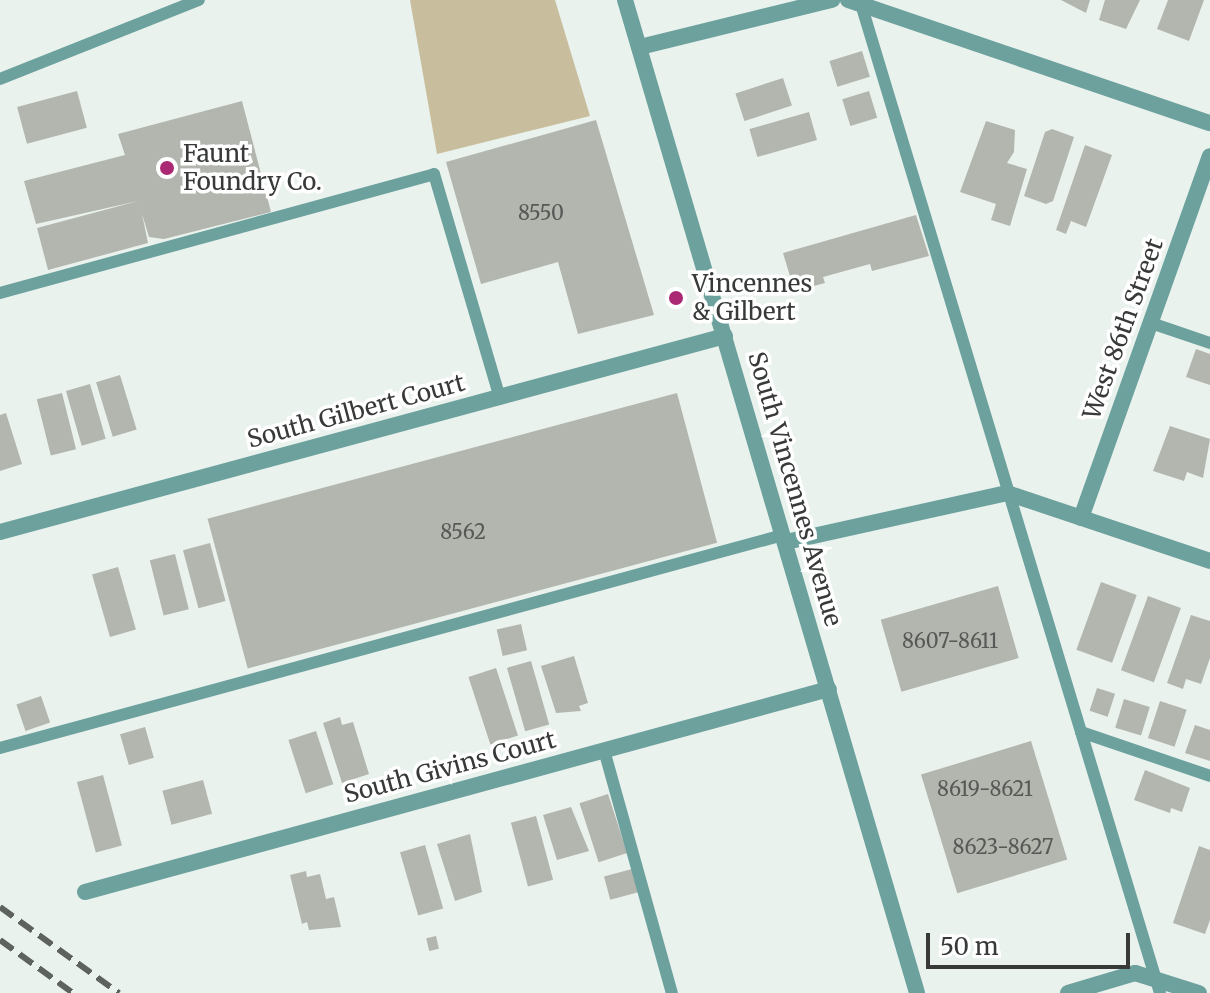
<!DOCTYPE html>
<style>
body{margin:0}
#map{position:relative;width:1210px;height:993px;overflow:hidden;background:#eaf2ed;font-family:Merriweather,serif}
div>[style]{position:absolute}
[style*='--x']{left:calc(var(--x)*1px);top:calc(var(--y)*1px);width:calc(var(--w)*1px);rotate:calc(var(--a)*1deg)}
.green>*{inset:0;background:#c8bd9c}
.building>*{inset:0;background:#b3b6ae;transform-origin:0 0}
.service>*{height:12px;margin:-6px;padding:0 6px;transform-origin:6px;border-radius:6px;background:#6ca19e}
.minor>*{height:16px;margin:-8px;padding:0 8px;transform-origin:8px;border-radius:8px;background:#6ca19e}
.tertiary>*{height:16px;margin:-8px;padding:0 8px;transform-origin:8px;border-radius:8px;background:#6ca19e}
.rail>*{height:6px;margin-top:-3px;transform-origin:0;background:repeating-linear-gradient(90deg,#5e625f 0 16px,transparent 0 24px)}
.dots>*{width:22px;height:22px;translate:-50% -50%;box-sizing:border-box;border:4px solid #fff;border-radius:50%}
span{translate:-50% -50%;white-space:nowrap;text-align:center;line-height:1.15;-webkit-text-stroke:7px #fff;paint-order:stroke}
.number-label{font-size:20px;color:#565956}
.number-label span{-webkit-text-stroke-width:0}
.poi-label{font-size:24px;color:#373a38}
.left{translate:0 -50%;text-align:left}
.street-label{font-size:24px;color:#373a38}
.scale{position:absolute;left:926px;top:933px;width:204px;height:36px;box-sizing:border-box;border:4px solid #373a38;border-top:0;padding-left:10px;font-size:24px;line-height:28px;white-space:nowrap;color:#373a38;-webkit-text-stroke:6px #fff;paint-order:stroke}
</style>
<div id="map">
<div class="green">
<div style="clip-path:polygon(410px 0,555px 0,590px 116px,437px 154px)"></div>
</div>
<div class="building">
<div style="clip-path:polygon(1061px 0,1090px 0,1086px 13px)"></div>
<div style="clip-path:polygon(1105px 0,1140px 0,1126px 29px,1099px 20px)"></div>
<div style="clip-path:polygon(1168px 0,1204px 0,1189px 41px,1157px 29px)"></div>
<div style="left:862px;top:51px;width:27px;height:34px;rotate:73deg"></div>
<div style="left:783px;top:78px;width:29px;height:50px;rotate:72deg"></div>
<div style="left:77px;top:91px;width:38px;height:62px;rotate:75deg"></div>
<div style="left:869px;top:91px;width:28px;height:28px;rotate:73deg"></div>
<div style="clip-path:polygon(242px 101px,271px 212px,164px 239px,149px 237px,142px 214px,148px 243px,48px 270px,37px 228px,138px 201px,36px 224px,24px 181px,125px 155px,118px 134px)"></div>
<div style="left:809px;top:112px;width:29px;height:62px;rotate:74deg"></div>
<div style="clip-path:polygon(596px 120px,654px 315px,578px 334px,558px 262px,481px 284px,446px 162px)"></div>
<div style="clip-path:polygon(986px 121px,1015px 130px,1014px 152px,1007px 163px,1027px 169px,1010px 226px,991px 220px,996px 204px,960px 192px)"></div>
<div style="clip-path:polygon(1052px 129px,1074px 137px,1053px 201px,1046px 204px,1024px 196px,1045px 132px)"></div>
<div style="clip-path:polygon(1085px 145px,1112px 155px,1086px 227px,1071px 221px,1066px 234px,1056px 230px)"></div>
<div style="clip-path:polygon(916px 215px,929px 256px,872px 271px,870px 264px,823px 277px,825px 283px,814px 286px,812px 280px,793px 286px,783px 253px)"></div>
<div style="clip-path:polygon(1196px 349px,1210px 354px,1210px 385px,1186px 377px)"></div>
<div style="left:120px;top:375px;width:57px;height:25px;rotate:73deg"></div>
<div style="left:90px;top:384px;width:57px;height:25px;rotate:74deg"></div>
<div style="left:62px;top:393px;width:58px;height:26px;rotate:76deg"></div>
<div style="left:677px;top:393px;width:155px;height:486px;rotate:75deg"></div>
<div style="clip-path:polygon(6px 413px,22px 464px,0 471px,0 415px)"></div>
<div style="clip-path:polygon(1170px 426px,1210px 439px,1203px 478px,1187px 472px,1184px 481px,1153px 471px)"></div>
<div style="left:210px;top:543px;width:60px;height:28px;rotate:75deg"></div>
<div style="left:175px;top:554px;width:57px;height:26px;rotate:76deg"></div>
<div style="left:118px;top:567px;width:65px;height:27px;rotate:74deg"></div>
<div style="left:1101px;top:582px;width:38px;height:72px;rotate:20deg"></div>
<div style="left:998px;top:586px;width:75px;height:122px;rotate:74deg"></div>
<div style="left:1148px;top:596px;width:35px;height:79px;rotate:20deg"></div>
<div style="clip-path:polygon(1191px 615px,1210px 621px,1210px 658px,1201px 684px,1186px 679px,1183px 689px,1167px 683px)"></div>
<div style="left:521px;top:624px;width:27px;height:25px;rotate:77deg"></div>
<div style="clip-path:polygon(574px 656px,588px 703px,579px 706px,581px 711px,556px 713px,541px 666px)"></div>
<div style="left:531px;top:661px;width:66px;height:25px;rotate:74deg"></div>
<div style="left:496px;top:668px;width:71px;height:29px;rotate:72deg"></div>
<div style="left:1097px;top:688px;width:19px;height:24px;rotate:18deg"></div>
<div style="left:41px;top:696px;width:28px;height:26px;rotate:71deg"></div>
<div style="left:1124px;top:699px;width:27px;height:30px;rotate:17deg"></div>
<div style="left:1160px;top:701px;width:28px;height:39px;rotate:18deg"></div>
<div style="clip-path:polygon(340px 717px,342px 725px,353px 722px,369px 774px,342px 783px,323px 723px)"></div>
<div style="clip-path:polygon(1195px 725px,1210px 730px,1210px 761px,1185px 753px)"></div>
<div style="left:145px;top:727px;width:32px;height:26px;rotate:74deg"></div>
<div style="left:316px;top:731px;width:56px;height:29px;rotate:72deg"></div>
<div style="left:1031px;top:741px;width:124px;height:115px;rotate:73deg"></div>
<div style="clip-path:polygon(1145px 770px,1190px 788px,1182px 812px,1171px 808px,1170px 813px,1134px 800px)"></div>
<div style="left:103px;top:775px;width:73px;height:27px;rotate:75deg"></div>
<div style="left:203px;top:780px;width:35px;height:42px;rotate:75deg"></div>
<div style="left:608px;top:794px;width:62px;height:30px;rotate:72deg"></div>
<div style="clip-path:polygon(571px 807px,589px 851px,557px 860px,543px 815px)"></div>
<div style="left:536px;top:816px;width:66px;height:26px;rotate:75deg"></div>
<div style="clip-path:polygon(470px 834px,482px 892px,455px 901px,437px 844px)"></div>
<div style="left:425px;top:845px;width:66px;height:26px;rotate:74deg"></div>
<div style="clip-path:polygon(1199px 846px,1210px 850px,1210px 920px,1205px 934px,1173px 923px)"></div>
<div style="left:632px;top:869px;width:24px;height:29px;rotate:75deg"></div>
<div style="clip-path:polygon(306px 871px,307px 877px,320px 874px,326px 899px,334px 897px,341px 927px,309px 930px,307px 922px,302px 924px,290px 875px)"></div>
<div style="left:436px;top:936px;width:13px;height:10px;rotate:77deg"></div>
</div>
<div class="service">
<div style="--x:861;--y:4;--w:1033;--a:73.18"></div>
<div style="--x:0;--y:79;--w:214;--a:-21.7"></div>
<div style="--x:0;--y:293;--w:450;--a:-15.3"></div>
<div style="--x:434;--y:174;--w:234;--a:73.6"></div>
<div style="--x:1151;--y:323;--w:62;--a:18.7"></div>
<div style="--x:1081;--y:732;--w:136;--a:18.8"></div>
<div style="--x:0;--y:748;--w:811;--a:-15.22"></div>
<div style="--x:604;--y:750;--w:252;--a:74.4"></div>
</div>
<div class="minor">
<div style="--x:848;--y:0;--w:382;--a:18.8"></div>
<div style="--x:640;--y:47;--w:198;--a:-13.8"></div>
<div style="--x:1081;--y:518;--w:384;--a:-70.4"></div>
<div style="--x:0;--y:532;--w:751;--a:-15.13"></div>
<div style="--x:786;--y:542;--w:226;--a:-12.5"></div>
<div style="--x:1007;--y:493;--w:214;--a:18.5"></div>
<div style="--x:85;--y:892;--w:771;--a:-15.26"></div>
<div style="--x:1068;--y:993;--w:70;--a:-16.6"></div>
<div style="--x:1135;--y:973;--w:67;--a:17.4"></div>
</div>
<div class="tertiary">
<div style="--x:625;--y:0;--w:1035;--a:73.61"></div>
</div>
<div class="rail">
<div style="--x:0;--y:907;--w:147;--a:35.9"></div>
<div style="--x:0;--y:940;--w:90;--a:36"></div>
</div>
<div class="dots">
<div style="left:167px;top:168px;background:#ab2873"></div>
<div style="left:676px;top:298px;background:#ab2873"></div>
</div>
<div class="number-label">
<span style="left:541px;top:212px">8550</span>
<span style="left:463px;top:531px">8562</span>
<span style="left:950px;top:640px">8607-8611</span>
<span style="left:985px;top:788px">8619-8621</span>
<span style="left:1003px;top:846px">8623-8627</span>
</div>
<div class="poi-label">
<span class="left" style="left:183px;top:168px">Faunt<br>Foundry Co.</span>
<span class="left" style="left:692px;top:298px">Vincennes<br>&amp; Gilbert</span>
</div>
<div class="street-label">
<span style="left:1123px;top:329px;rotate:-70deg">West 86th Street</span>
<span style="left:356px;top:411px;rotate:-15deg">South Gilbert Court</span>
<span style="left:795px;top:489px;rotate:74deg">South Vincennes Avenue</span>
<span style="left:450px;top:767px;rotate:-15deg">South Givins Court</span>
</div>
<div class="scale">50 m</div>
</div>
